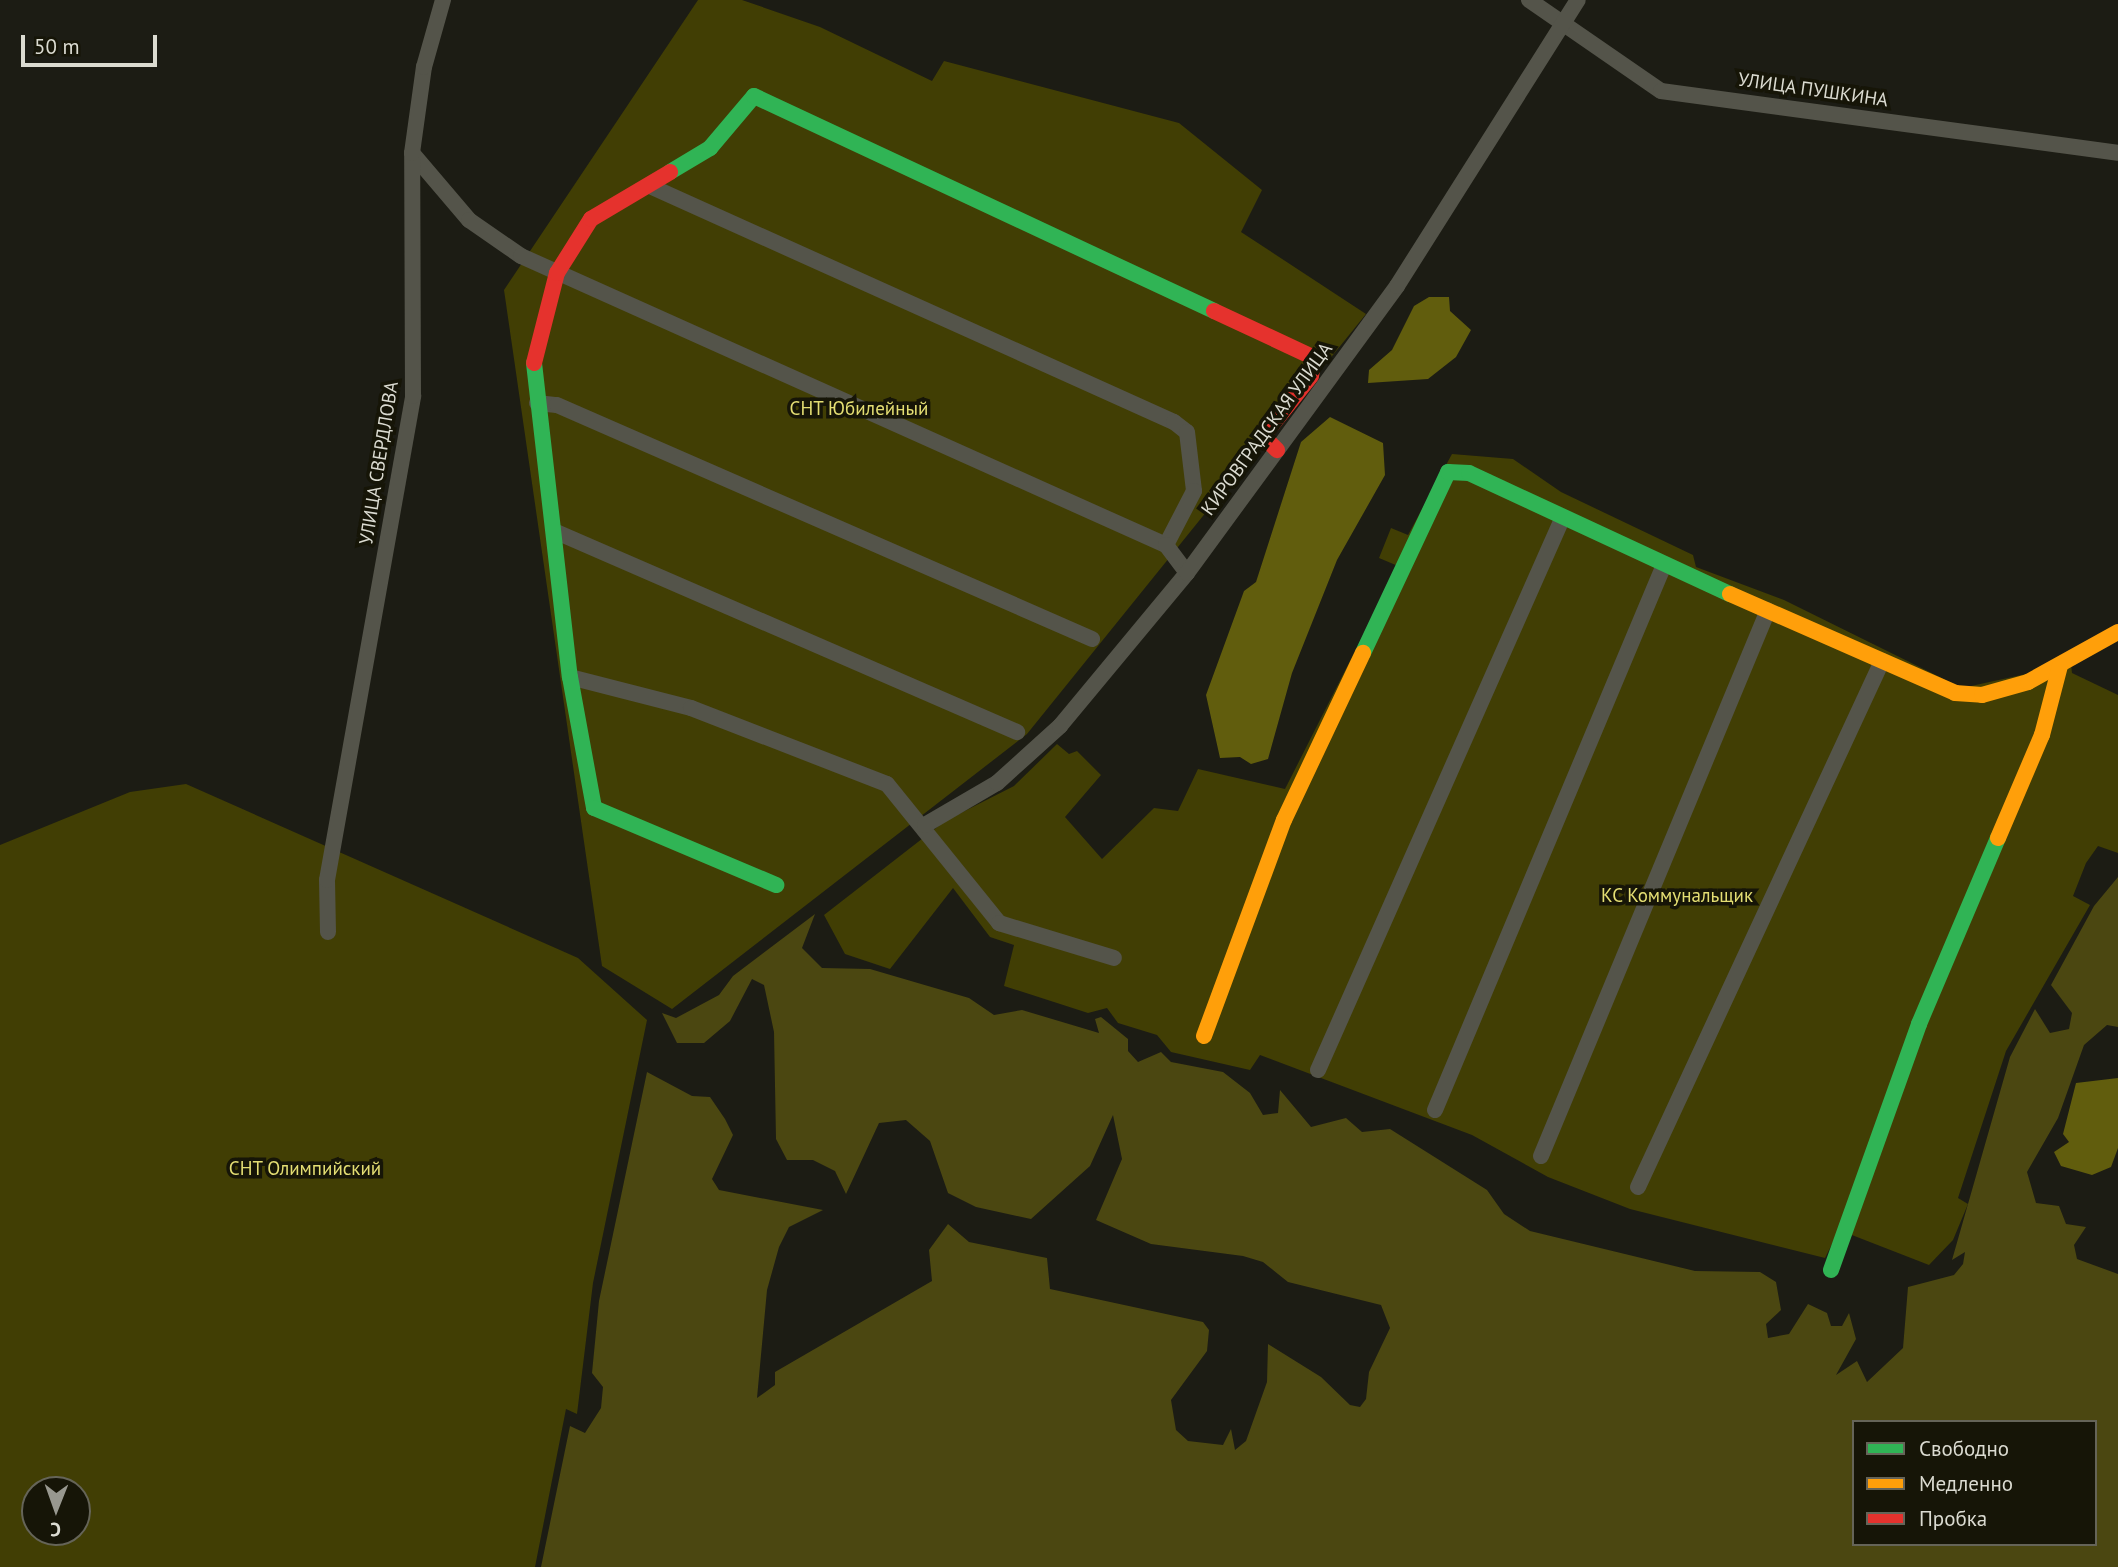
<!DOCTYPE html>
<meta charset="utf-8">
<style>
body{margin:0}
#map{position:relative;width:2118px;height:1567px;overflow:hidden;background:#1c1c14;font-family:"PT Sans",sans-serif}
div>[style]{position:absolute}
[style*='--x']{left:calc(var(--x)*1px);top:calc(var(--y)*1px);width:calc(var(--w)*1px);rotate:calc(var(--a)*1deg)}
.green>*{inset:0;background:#413e04}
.forest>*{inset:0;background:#4b4711}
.water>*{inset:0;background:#615d0d}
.street>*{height:16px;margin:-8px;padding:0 8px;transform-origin:8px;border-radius:8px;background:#54544a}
.fast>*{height:16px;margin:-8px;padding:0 8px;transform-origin:8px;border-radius:8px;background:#30b455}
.slow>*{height:16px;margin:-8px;padding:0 8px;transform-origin:8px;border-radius:8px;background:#ff9f0a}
.jam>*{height:16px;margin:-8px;padding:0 8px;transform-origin:8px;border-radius:8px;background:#e5322d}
span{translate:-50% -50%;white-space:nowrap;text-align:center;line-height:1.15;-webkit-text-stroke:7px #161507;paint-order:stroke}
.street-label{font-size:19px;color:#dbdbd1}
.park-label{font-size:19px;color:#e4de73}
.legend{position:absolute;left:1852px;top:1420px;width:245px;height:126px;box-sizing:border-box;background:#161507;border:2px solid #656458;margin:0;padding:9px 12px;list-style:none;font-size:21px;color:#dbdbd1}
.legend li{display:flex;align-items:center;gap:14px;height:35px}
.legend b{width:35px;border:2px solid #656458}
.north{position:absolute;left:21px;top:1476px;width:70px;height:70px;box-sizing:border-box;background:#161507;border:2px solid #656458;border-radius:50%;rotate:181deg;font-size:19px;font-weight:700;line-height:28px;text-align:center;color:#dbdbd1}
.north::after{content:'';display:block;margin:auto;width:24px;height:32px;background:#98988f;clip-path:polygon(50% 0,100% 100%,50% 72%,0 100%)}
.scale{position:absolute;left:21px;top:35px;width:136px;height:32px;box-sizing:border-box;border:4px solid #dbdbd1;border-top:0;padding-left:9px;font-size:21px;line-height:24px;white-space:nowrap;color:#dbdbd1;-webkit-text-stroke:5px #161507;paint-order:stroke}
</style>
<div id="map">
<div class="green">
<div style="clip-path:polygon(698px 0,742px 0,820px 27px,932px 81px,944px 61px,1179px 123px,1262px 190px,1241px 232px,1366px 314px,1027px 734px,672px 1009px,602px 966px,504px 290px)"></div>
<div style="clip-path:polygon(1452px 454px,1513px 459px,1561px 492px,1693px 555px,1696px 567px,1784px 600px,1962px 688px,2071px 664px,2072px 673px,2118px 695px,2118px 853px,2098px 846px,2086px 863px,2073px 896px,2090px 905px,2006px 1051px,1958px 1198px,1968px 1204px,1953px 1240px,1929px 1265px,1839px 1230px,1825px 1258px,1630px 1209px,1548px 1177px,1472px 1135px,1260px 1055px,1250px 1070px,1171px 1052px,1157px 1035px,1118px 1023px,1107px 1008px,1088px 1013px,1004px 986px,1014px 945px,990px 937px,953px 888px,890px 969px,845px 954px,824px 915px,945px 821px,1014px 786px,1057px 744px,1069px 754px,1077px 751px,1101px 775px,1065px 817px,1102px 859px,1154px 808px,1178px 811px,1198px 769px,1285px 789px,1398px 566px,1379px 558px,1391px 528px,1408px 535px)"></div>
<div style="clip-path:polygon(evenodd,186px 784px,578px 958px,647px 1020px,593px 1283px,577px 1414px,566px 1409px,535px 1567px,0 1567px,0 845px,130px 792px,186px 784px,35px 1490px,77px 1490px,77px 1532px,35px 1532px,35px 1490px)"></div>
</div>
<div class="forest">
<div style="clip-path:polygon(evenodd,2118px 877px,2118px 1027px,2107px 1025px,2084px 1045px,2058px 1118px,2027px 1172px,2036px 1203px,2059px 1206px,2066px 1224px,2086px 1227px,2074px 1245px,2077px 1259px,2118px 1274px,2118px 1567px,541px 1567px,570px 1426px,585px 1433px,601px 1408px,603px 1387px,592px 1373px,599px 1301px,647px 1072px,692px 1096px,710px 1097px,725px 1119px,733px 1135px,712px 1179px,719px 1190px,823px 1210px,789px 1227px,779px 1247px,767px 1290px,757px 1398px,775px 1385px,775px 1372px,932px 1281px,929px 1250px,948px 1224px,969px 1242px,1047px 1258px,1050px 1289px,1203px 1322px,1209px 1330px,1207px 1351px,1171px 1400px,1176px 1430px,1188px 1441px,1223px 1445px,1231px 1429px,1235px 1450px,1246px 1441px,1267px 1382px,1268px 1344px,1321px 1377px,1350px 1405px,1360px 1407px,1366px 1399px,1369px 1372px,1390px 1328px,1381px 1305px,1288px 1282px,1263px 1262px,1243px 1256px,1151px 1244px,1096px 1220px,1122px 1159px,1113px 1115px,1090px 1166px,1031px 1219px,976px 1207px,948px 1193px,930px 1141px,906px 1120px,879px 1123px,846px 1194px,835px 1171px,813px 1160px,787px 1160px,776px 1139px,774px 1032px,764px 985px,752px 979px,730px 1021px,704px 1043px,677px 1043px,662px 1013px,676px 1018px,719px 995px,733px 976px,815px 914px,802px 948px,822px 968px,870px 969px,969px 998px,994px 1015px,1022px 1010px,1099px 1033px,1095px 1019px,1101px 1017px,1128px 1039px,1128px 1051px,1138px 1062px,1161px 1052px,1171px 1062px,1223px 1072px,1250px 1093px,1263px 1115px,1278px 1113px,1280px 1090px,1311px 1127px,1346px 1118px,1362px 1132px,1390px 1129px,1487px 1190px,1504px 1214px,1530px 1231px,1695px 1271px,1760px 1272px,1776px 1282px,1781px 1310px,1766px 1324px,1768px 1338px,1789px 1334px,1808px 1304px,1827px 1313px,1831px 1326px,1842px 1326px,1849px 1313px,1856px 1339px,1836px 1375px,1857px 1361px,1867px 1382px,1903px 1348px,1908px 1287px,1954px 1275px,1963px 1264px,1965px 1252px,1952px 1260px,2010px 1057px,2035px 1009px,2050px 1033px,2069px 1029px,2072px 1013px,2051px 985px,2094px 906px,2118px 877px,1854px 1422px,2095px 1422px,2095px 1544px,1854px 1544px,1854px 1422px)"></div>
</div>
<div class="water">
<div style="clip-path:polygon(1449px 297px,1450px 311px,1471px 330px,1456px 357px,1428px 379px,1368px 383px,1369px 370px,1392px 350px,1414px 306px,1429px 297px)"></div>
<div style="clip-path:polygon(1330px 417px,1383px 443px,1385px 475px,1337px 560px,1292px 673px,1268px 759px,1251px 764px,1240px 757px,1220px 758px,1206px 695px,1244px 591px,1256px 582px,1301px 442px)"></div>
<div style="clip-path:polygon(2118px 1078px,2118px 1148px,2111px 1167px,2092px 1175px,2061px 1166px,2054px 1152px,2069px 1142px,2063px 1134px,2076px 1083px)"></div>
</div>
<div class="street">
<div style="--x:1529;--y:0;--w:160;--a:34.6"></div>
<div style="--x:1661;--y:91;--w:461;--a:7.7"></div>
<div style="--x:412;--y:153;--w:88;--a:49.6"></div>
<div style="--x:469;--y:220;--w:63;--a:34.7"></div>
<div style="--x:521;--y:256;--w:707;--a:24.14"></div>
<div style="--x:652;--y:187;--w:572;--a:24.24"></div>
<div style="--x:1174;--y:422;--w:16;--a:38"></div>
<div style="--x:1187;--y:432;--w:59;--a:83.2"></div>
<div style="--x:1194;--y:491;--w:61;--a:117.4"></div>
<div style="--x:1166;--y:545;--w:35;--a:53"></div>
<div style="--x:537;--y:403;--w:20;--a:6"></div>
<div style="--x:557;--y:405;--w:584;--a:23.62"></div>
<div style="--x:554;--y:531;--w:505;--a:23.47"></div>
<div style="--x:570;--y:677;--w:125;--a:14.4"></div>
<div style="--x:691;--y:708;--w:210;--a:21.2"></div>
<div style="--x:887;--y:784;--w:179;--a:51.1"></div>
<div style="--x:999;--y:923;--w:120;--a:16.9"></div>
<div style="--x:925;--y:825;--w:83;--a:-30.3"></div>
<div style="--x:997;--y:783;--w:85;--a:-42.1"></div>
<div style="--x:1060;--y:726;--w:199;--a:-50.3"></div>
<div style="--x:1187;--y:573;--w:356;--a:-53.8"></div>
<div style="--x:1397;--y:286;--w:338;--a:-57.7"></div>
<div style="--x:328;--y:932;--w:52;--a:-91.1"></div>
<div style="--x:327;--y:880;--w:492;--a:-79.9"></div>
<div style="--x:413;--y:396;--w:243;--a:-90.2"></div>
<div style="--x:412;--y:153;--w:87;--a:-82.1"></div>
<div style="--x:424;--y:67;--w:70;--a:-74.2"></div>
<div style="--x:1318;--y:1070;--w:603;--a:-66.11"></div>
<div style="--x:1435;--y:1110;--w:591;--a:-67.21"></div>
<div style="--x:1541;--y:1156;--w:591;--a:-67.42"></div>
<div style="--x:1638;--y:1187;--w:580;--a:-65.11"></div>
</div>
<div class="fast">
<div style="--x:670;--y:172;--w:47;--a:-31"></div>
<div style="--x:710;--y:148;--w:68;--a:-49.8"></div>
<div style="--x:754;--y:96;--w:508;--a:25.05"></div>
<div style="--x:534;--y:363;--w:316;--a:83.5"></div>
<div style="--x:570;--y:677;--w:133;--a:79.6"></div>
<div style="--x:594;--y:808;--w:198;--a:22.9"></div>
<div style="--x:1363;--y:653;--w:200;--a:-64.8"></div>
<div style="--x:1448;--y:472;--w:21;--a:3"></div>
<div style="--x:1469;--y:473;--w:288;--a:24.9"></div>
<div style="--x:1831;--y:1270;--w:261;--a:-70.3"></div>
<div style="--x:1919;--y:1024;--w:202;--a:-67"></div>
</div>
<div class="slow">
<div style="--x:1730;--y:594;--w:246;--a:23.7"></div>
<div style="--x:1955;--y:693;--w:27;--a:4"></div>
<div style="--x:1982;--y:695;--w:48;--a:-15.8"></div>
<div style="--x:2028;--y:682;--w:103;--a:-29.1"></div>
<div style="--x:1998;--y:838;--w:112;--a:-66.9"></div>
<div style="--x:2042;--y:735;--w:71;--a:-75.4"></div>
<div style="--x:1204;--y:1036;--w:230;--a:-69.7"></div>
<div style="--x:1284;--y:820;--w:185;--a:-64.7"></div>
</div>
<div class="jam">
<div style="--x:1214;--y:311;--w:111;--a:25"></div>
<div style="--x:1315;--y:358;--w:18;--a:103"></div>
<div style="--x:1311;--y:376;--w:77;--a:128.7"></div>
<div style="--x:1263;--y:436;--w:20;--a:45"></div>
<div style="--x:534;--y:363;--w:93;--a:-75.7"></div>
<div style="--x:557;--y:273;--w:64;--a:-57.8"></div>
<div style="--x:591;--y:219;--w:92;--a:-30.7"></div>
</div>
<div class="street-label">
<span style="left:1813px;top:90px;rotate:8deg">УЛИЦА ПУШКИНА</span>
<span style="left:1267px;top:429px;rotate:-54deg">КИРОВГРАДСКАЯ УЛИЦА</span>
<span style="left:379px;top:463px;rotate:-81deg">УЛИЦА СВЕРДЛОВА</span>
</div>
<div class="park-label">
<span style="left:859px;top:409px">СНТ Юбилейный</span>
<span style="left:1677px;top:896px">КС Коммунальщик</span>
<span style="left:305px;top:1169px">СНТ Олимпийский</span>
</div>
<ul class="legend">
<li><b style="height:9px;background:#30b455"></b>Свободно</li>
<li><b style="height:9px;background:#ff9f0a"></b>Медленно</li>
<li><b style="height:9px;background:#e5322d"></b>Пробка</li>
</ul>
<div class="north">С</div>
<div class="scale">50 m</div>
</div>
